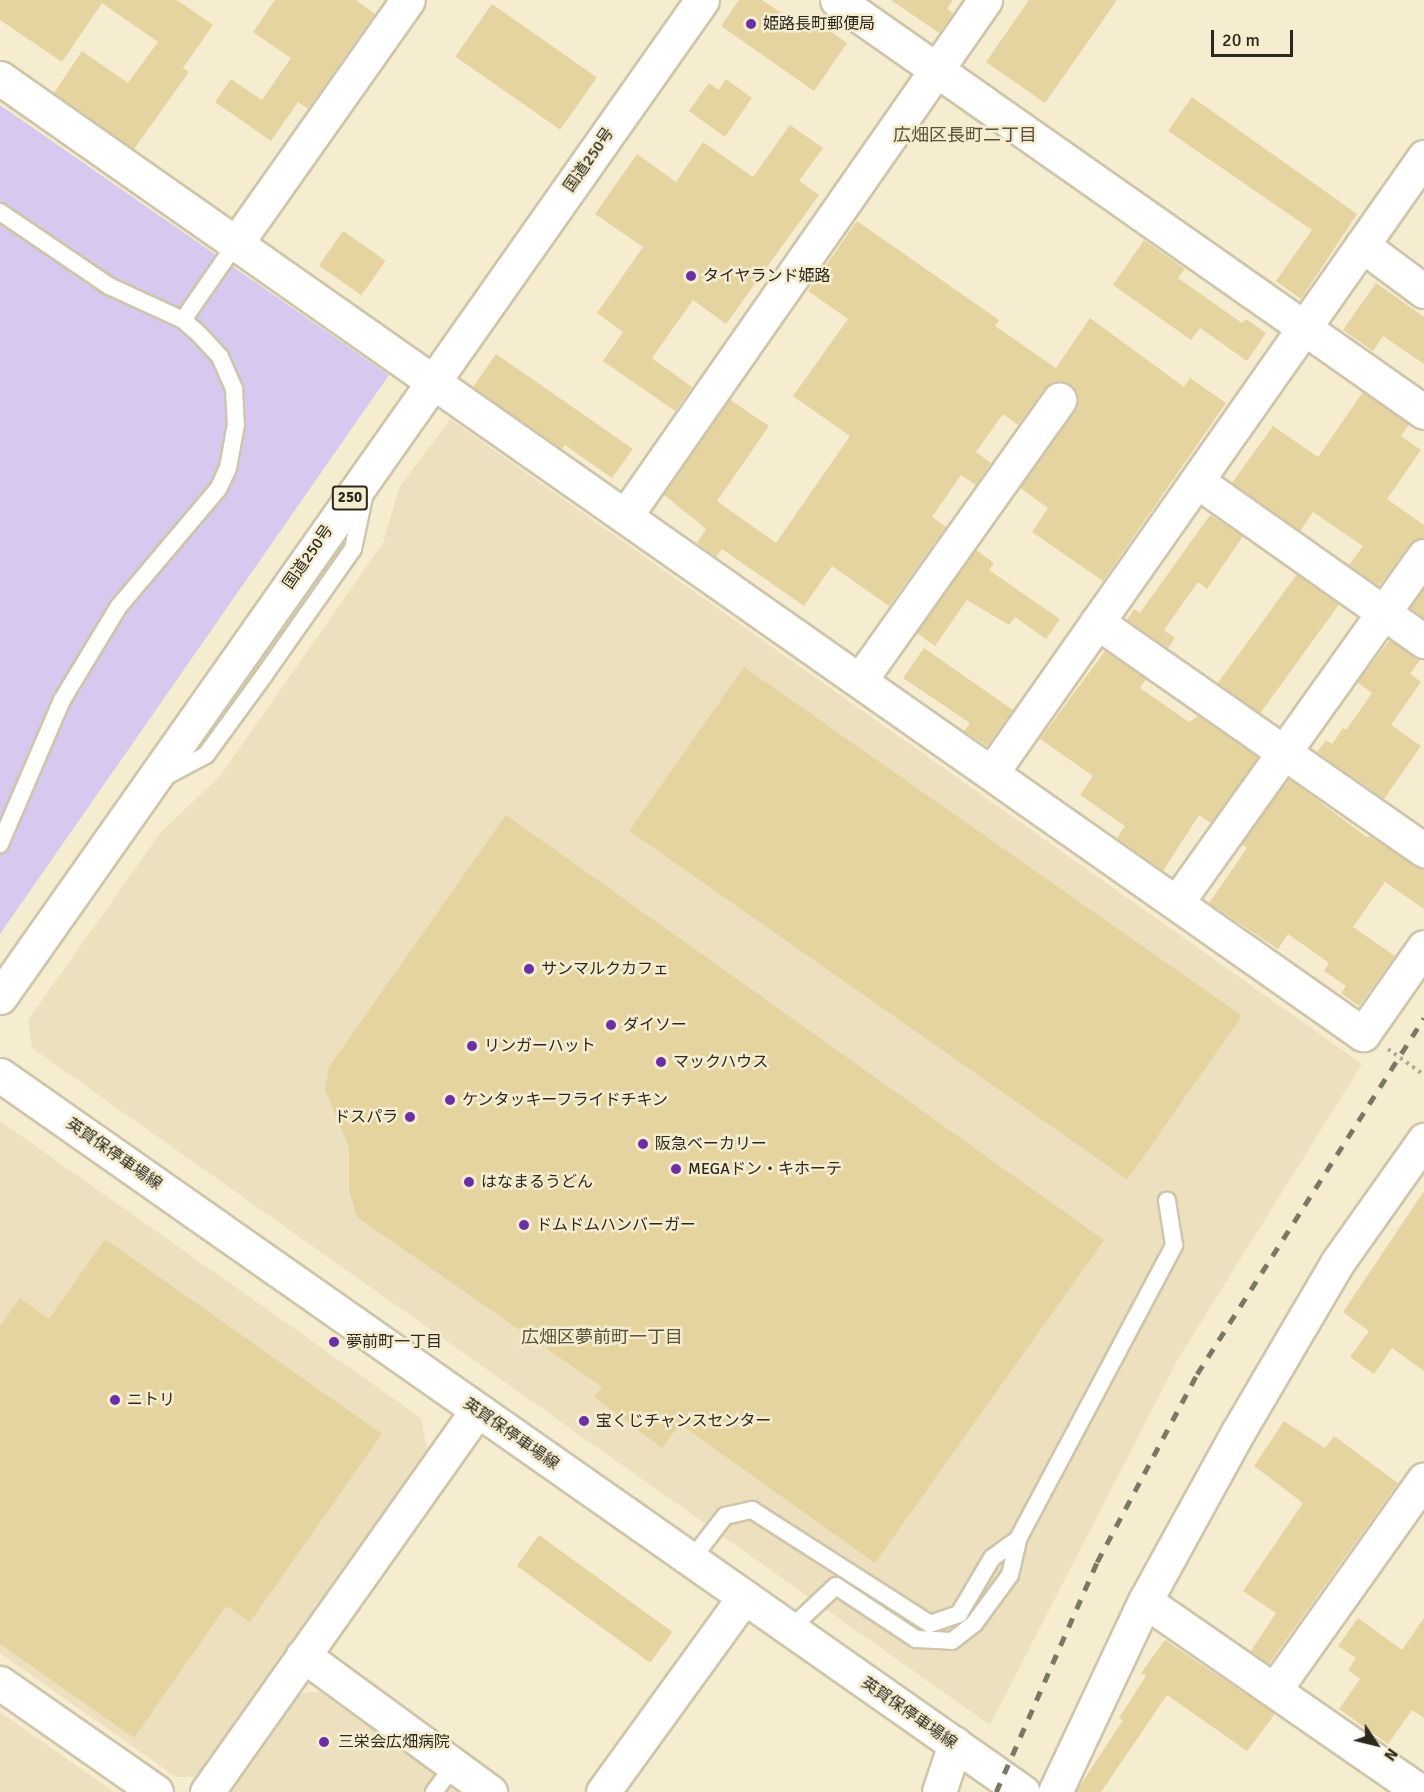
<!DOCTYPE html>
<meta charset="utf-8">
<style>
body{margin:0}
#map{position:relative;width:1424px;height:1792px;overflow:hidden;background:#f6edd1;font-family:Signika,"Noto Sans JP",sans-serif}
div>[style]{position:absolute}
[style*='--x']{left:calc(var(--x)*1px);top:calc(var(--y)*1px);width:calc(var(--w)*1px);rotate:calc(var(--a)*1deg)}
.built>*{inset:0;background:#ece0be}
.green>*{inset:0;background:#d7c8ef}
.building>*{inset:0;background:#e5d49f;transform-origin:0 0}
.path>*{height:4px;margin-top:-2px;transform-origin:0;background:repeating-linear-gradient(90deg,#afa892 0 3px,transparent 0 7.5px)}
.roads{filter:drop-shadow(2px 0 #cec5aa) drop-shadow(-2px 0 #cec5aa) drop-shadow(0 2px #cec5aa) drop-shadow(0 -2px #cec5aa)}
.service>*{height:16px;margin:-8px;padding:0 8px;transform-origin:8px;border-radius:8px;background:#fff}
.minor>*{height:33px;margin:-16.5px;padding:0 16.5px;transform-origin:16.5px;border-radius:16.5px;background:#fff}
.secondary>*{height:33px;margin:-16.5px;padding:0 16.5px;transform-origin:16.5px;border-radius:16.5px;background:#fff}
.trunk>*{height:33px;margin:-16.5px;padding:0 16.5px;transform-origin:16.5px;border-radius:16.5px;background:#fff}
.rail>*{height:4.5px;margin-top:-2.25px;transform-origin:0;background:repeating-linear-gradient(90deg,#7c7665 0 10px,transparent 0 20px)}
.dots>*{width:16px;height:16px;translate:-50% -50%;box-sizing:border-box;border:3px solid #f6edd1;border-radius:50%}
span{translate:-50% -50%;white-space:nowrap;text-align:center;line-height:1.15;-webkit-text-stroke:5px #f6edd1;paint-order:stroke}
.shield-label span{padding:2px 4px;background:#f6edd1;border:2px solid;border-radius:4px;-webkit-text-stroke-width:0}
.shield-label{font-size:15px;color:#2c281e;font-weight:700}
.poi-label{font-size:16px;color:#2c281e}
.left{translate:0 -50%;text-align:left}
.right{translate:-100% -50%;text-align:right}
.street-label{font-size:16px;color:#2c281e}
.neighbourhood-label{font-size:18px;color:#59513a}
.north{position:absolute;left:1346px;top:1714px;width:60px;height:60px;-webkit-text-stroke:4px #f6edd1;paint-order:stroke;rotate:125deg;font-size:16px;font-weight:700;line-height:24px;text-align:center;color:#2c281e}
.north::after{content:'';display:block;margin:auto;width:21px;height:27px;background:#2c281e;clip-path:polygon(50% 0,100% 100%,50% 72%,0 100%)}
.scale{position:absolute;left:1211px;top:30px;width:82px;height:27px;box-sizing:border-box;border:3px solid #2c281e;border-top:0;padding-left:8px;font-size:18px;line-height:21px;white-space:nowrap;color:#2c281e;-webkit-text-stroke:4px #f6edd1;paint-order:stroke}
</style>
<div id="map">
<div class="built">
<div style="clip-path:polygon(450px 419px,1362px 1064px,1178px 1359px,990px 1725px,32px 1048px,28px 1020px,161px 832px,220px 776px,383px 543px,399px 488px)"></div>
<div style="clip-path:polygon(0 1121px,421px 1418px,427px 1449px,202px 1777px,176px 1777px,0 1653px)"></div>
<div style="clip-path:polygon(320px 1692px,460px 1792px,222px 1792px,295px 1693px)"></div>
<div style="clip-path:polygon(0 1712px,114px 1792px,0 1792px)"></div>
</div>
<div class="green">
<div style="clip-path:polygon(0 105px,389px 375px,0 934px)"></div>
</div>
<div class="building">
<div style="clip-path:polygon(0 0,177px 0,213px 25px,183px 68px,189px 72px,134px 149px,54px 93px,82px 51px,128px 83px,158px 42px,102px 3px,62px 62px,0 20px)"></div>
<div style="clip-path:polygon(275px 0,356px 0,375px 14px,308px 109px,298px 102px,271px 141px,215px 102px,231px 79px,262px 100px,291px 58px,253px 32px)"></div>
<div style="clip-path:polygon(739px 0,762px 0,810px 32px,817px 22px,847px 43px,814px 91px,721px 26px)"></div>
<div style="clip-path:polygon(891px 0,953px 0,947px 9px,953px 13px,939px 33px)"></div>
<div style="clip-path:polygon(1029px 0,1117px 0,1045px 103px,986px 62px)"></div>
<div style="left:492px;top:4px;width:128px;height:64px;rotate:35deg"></div>
<div style="clip-path:polygon(726px 79px,752px 98px,725px 137px,689px 111px,709px 83px,719px 90px)"></div>
<div style="clip-path:polygon(1192px 97px,1357px 214px,1301px 299px,1276px 281px,1312px 230px,1168px 131px)"></div>
<div style="clip-path:polygon(790px 125px,823px 148px,799px 181px,819px 195px,726px 324px,693px 300px,652px 358px,692px 387px,675px 411px,603px 361px,623px 332px,597px 313px,643px 247px,595px 214px,637px 154px,676px 182px,703px 142px,753px 177px)"></div>
<div style="clip-path:polygon(857px 221px,999px 320px,995px 326px,1056px 368px,1090px 318px,1184px 387px,1190px 378px,1226px 403px,1103px 581px,1032px 532px,1048px 508px,1020px 488px,1075px 410px,1076px 392px,1061px 381px,1044px 389px,1018px 425px,1003px 414px,976px 452px,991px 463px,976px 485px,961px 475px,932px 517px,946px 527px,889px 606px,832px 566px,804px 606px,722px 549px,716px 557px,697px 543px,706px 529px,663px 494px,729px 399px,769px 426px,717px 501px,776px 543px,850px 436px,793px 396px,848px 319px,808px 291px)"></div>
<div style="left:343px;top:231px;width:52px;height:42px;rotate:35deg"></div>
<div style="clip-path:polygon(1144px 240px,1185px 269px,1178px 278px,1242px 323px,1246px 319px,1266px 333px,1247px 361px,1200px 328px,1191px 340px,1113px 285px)"></div>
<div style="clip-path:polygon(1376px 283px,1424px 317px,1424px 364px,1383px 336px,1373px 351px,1343px 330px)"></div>
<div style="clip-path:polygon(496px 354px,633px 449px,612px 478px,565px 445px,562px 449px,473px 387px)"></div>
<div style="clip-path:polygon(1363px 392px,1409px 425px,1401px 436px,1421px 450px,1387px 499px,1424px 525px,1424px 538px,1409px 545px,1379px 586px,1349px 565px,1363px 546px,1313px 512px,1300px 531px,1232px 483px,1273px 426px,1318px 457px)"></div>
<div style="clip-path:polygon(1210px 515px,1243px 536px,1207px 589px,1198px 582px,1164px 630px,1175px 638px,1168px 648px,1127px 620px,1134px 609px,1140px 613px)"></div>
<div style="clip-path:polygon(976px 550px,994px 563px,989px 570px,1060px 619px,1046px 639px,1015px 617px,1009px 625px,967px 600px,935px 646px,917px 633px)"></div>
<div style="left:1297px;top:574px;width:52px;height:135px;rotate:36deg"></div>
<div style="clip-path:polygon(1424px 588px,1424px 618px,1410px 608px)"></div>
<div style="clip-path:polygon(1390px 640px,1421px 659px,1410px 674px,1421px 682px,1391px 725px,1421px 746px,1384px 799px,1317px 752px,1326px 740px,1332px 744px,1343px 728px,1346px 730px,1372px 693px,1357px 682px)"></div>
<div style="clip-path:polygon(924px 648px,1013px 710px,987px 746px,964px 731px,970px 723px,903px 678px)"></div>
<div style="clip-path:polygon(1105px 651px,1146px 679px,1140px 688px,1189px 722px,1198px 716px,1258px 757px,1211px 823px,1199px 815px,1163px 871px,1117px 838px,1125px 826px,1080px 795px,1093px 776px,1040px 739px)"></div>
<div style="left:744px;top:667px;width:608px;height:200px;rotate:35deg"></div>
<div style="clip-path:polygon(1288px 778px,1368px 838px,1369px 836px,1424px 870px,1424px 909px,1385px 882px,1353px 927px,1395px 956px,1359px 1006px,1341px 993px,1346px 986px,1324px 971px,1329px 963px,1288px 934px,1278px 949px,1209px 903px,1247px 848px,1241px 844px)"></div>
<div style="clip-path:polygon(506px 815px,1104px 1240px,875px 1563px,680px 1424px,662px 1448px,594px 1397px,602px 1387px,357px 1217px,349px 1190px,349px 1148px,325px 1089px,329px 1067px)"></div>
<div style="clip-path:polygon(1424px 1191px,1424px 1371px,1392px 1348px,1374px 1374px,1350px 1357px,1369px 1331px,1343px 1312px)"></div>
<div style="clip-path:polygon(105px 1239px,382px 1434px,250px 1622px,226px 1606px,134px 1738px,0 1644px,0 1326px,20px 1298px,49px 1319px)"></div>
<div style="clip-path:polygon(1284px 1421px,1325px 1448px,1334px 1436px,1398px 1483px,1269px 1664px,1251px 1651px,1276px 1613px,1243px 1591px,1303px 1503px,1254px 1466px)"></div>
<div style="left:539px;top:1535px;width:165px;height:38px;rotate:36deg"></div>
<div style="clip-path:polygon(1358px 1618px,1402px 1650px,1424px 1618px,1424px 1718px,1412px 1710px,1388px 1744px,1339px 1709px,1360px 1679px,1348px 1670px,1356px 1658px,1338px 1646px)"></div>
<div style="clip-path:polygon(1165px 1640px,1275px 1714px,1247px 1751px,1167px 1695px,1101px 1792px,1076px 1792px,1123px 1720px,1119px 1718px,1146px 1676px,1141px 1673px)"></div>
</div>
<div class="path">
<div style="--x:1388;--y:1049;--w:44;--a:35.8"></div>
</div>
<div class="roads">
<div class="service">
<div style="--x:0;--y:212;--w:132;--a:34.2"></div>
<div style="--x:109;--y:286;--w:81;--a:24.7"></div>
<div style="--x:183;--y:320;--w:20;--a:41"></div>
<div style="--x:198;--y:333;--w:33;--a:47"></div>
<div style="--x:220;--y:357;--w:35;--a:66"></div>
<div style="--x:234;--y:389;--w:35;--a:87"></div>
<div style="--x:236;--y:424;--w:45;--a:100.3"></div>
<div style="--x:228;--y:468;--w:23;--a:115"></div>
<div style="--x:218;--y:489;--w:153;--a:130.2"></div>
<div style="--x:119;--y:606;--w:110;--a:121.2"></div>
<div style="--x:62;--y:700;--w:157;--a:113.3"></div>
<div style="--x:183;--y:320;--w:95;--a:-55.3"></div>
<div style="--x:161;--y:779;--w:51;--a:-28.1"></div>
<div style="--x:206;--y:755;--w:100;--a:-53.9"></div>
<div style="--x:265;--y:674;--w:153;--a:-54.9"></div>
<div style="--x:353;--y:549;--w:58;--a:-78.1"></div>
<div style="--x:691;--y:1560;--w:56;--a:-52.3"></div>
<div style="--x:725;--y:1516;--w:28;--a:-13"></div>
<div style="--x:752;--y:1510;--w:211;--a:32.6"></div>
<div style="--x:930;--y:1624;--w:31;--a:-19"></div>
<div style="--x:959;--y:1614;--w:65;--a:-59.5"></div>
<div style="--x:992;--y:1558;--w:32;--a:-36"></div>
<div style="--x:790;--y:1629;--w:63;--a:-43.1"></div>
<div style="--x:836;--y:1586;--w:96;--a:33.5"></div>
<div style="--x:916;--y:1639;--w:36;--a:3"></div>
<div style="--x:952;--y:1641;--w:28;--a:-38"></div>
<div style="--x:974;--y:1624;--w:61;--a:-53.7"></div>
<div style="--x:1010;--y:1575;--w:37;--a:-77"></div>
<div style="--x:1018;--y:1539;--w:333;--a:-62"></div>
<div style="--x:1174;--y:1245;--w:45;--a:-99"></div>
<div style="--x:434;--y:1792;--w:34;--a:-53"></div>
</div>
<div class="minor">
<div style="--x:837;--y:0;--w:717;--a:35.06"></div>
<div style="--x:0;--y:78;--w:1665;--a:35.05"></div>
<div style="--x:1363;--y:1034;--w:106;--a:-55"></div>
<div style="--x:237;--y:242;--w:296;--a:-54.8"></div>
<div style="--x:1362;--y:245;--w:77;--a:36.6"></div>
<div style="--x:1197;--y:481;--w:278;--a:35.2"></div>
<div style="--x:626;--y:515;--w:628;--a:-55.12"></div>
<div style="--x:1097;--y:622;--w:399;--a:34.9"></div>
<div style="--x:860;--y:680;--w:344;--a:-54.6"></div>
<div style="--x:992;--y:772;--w:752;--a:-54.91"></div>
<div style="--x:1177;--y:902;--w:425;--a:-54.5"></div>
<div style="--x:1145;--y:1601;--w:336;--a:34.7"></div>
<div style="--x:303;--y:1655;--w:232;--a:36.2"></div>
<div style="--x:0;--y:1683;--w:190;--a:34.9"></div>
<div style="--x:1275;--y:1689;--w:257;--a:-54.6"></div>
<div style="--x:207;--y:1792;--w:468;--a:-54.7"></div>
<div style="--x:603;--y:1792;--w:241;--a:-54.1"></div>
<div style="--x:939;--y:1792;--w:51;--a:-71.6"></div>
<div style="--x:1055;--y:1792;--w:211;--a:-64.8"></div>
<div style="--x:1145;--y:1601;--w:193;--a:-61.2"></div>
<div style="--x:1238;--y:1432;--w:196;--a:-59.6"></div>
<div style="--x:1337;--y:1263;--w:151;--a:-54.7"></div>
</div>
<div class="secondary">
<div style="--x:0;--y:1075;--w:1249;--a:35.03"></div>
</div>
<div class="trunk">
<div style="--x:0;--y:997;--w:1219;--a:-54.85"></div>
</div>
</div>
<div class="rail">
<div style="--x:996;--y:1792;--w:251;--a:-66.3"></div>
<div style="--x:1097;--y:1562;--w:213;--a:-62"></div>
<div style="--x:1197;--y:1374;--w:422;--a:-57.5"></div>
</div>
<div class="dots">
<div style="left:751px;top:24px;background:#6b30a6"></div>
<div style="left:691px;top:276px;background:#6b30a6"></div>
<div style="left:529px;top:969px;background:#6b30a6"></div>
<div style="left:611px;top:1025px;background:#6b30a6"></div>
<div style="left:472px;top:1046px;background:#6b30a6"></div>
<div style="left:661px;top:1062px;background:#6b30a6"></div>
<div style="left:450px;top:1100px;background:#6b30a6"></div>
<div style="left:410px;top:1117px;background:#6b30a6"></div>
<div style="left:643px;top:1144px;background:#6b30a6"></div>
<div style="left:676px;top:1169px;background:#6b30a6"></div>
<div style="left:469px;top:1182px;background:#6b30a6"></div>
<div style="left:524px;top:1225px;background:#6b30a6"></div>
<div style="left:334px;top:1342px;background:#6b30a6"></div>
<div style="left:115px;top:1400px;background:#6b30a6"></div>
<div style="left:584px;top:1421px;background:#6b30a6"></div>
<div style="left:324px;top:1742px;background:#6b30a6"></div>
</div>
<div class="shield-label">
<span style="left:350px;top:498px">250</span>
</div>
<div class="poi-label">
<span class="left" style="left:763px;top:24px">姫路長町郵便局</span>
<span class="left" style="left:703px;top:276px">タイヤランド姫路</span>
<span class="left" style="left:541px;top:969px">サンマルクカフェ</span>
<span class="left" style="left:623px;top:1025px">ダイソー</span>
<span class="left" style="left:484px;top:1046px">リンガーハット</span>
<span class="left" style="left:673px;top:1062px">マックハウス</span>
<span class="left" style="left:462px;top:1100px">ケンタッキーフライドチキン</span>
<span class="right" style="left:398px;top:1117px">ドスパラ</span>
<span class="left" style="left:655px;top:1144px">阪急ベーカリー</span>
<span class="left" style="left:688px;top:1169px">MEGAドン・キホーテ</span>
<span class="left" style="left:481px;top:1182px">はなまるうどん</span>
<span class="left" style="left:536px;top:1225px">ドムドムハンバーガー</span>
<span class="left" style="left:346px;top:1342px">夢前町一丁目</span>
<span class="left" style="left:127px;top:1400px">ニトリ</span>
<span class="left" style="left:596px;top:1421px">宝くじチャンスセンター</span>
<span class="left" style="left:338px;top:1742px">三栄会広畑病院</span>
</div>
<div class="street-label">
<span style="left:589px;top:160px;rotate:-55deg">国道250号</span>
<span style="left:308px;top:557px;rotate:-55deg">国道250号</span>
<span style="left:114px;top:1154px;rotate:35deg">英賀保停車場線</span>
<span style="left:511px;top:1434px;rotate:35deg">英賀保停車場線</span>
<span style="left:909px;top:1713px;rotate:35deg">英賀保停車場線</span>
</div>
<div class="neighbourhood-label">
<span style="left:965px;top:135px">広畑区長町二丁目</span>
<span style="left:602px;top:1337px">広畑区夢前町一丁目</span>
</div>
<div class="north">N</div>
<div class="scale">20 m</div>
</div>
